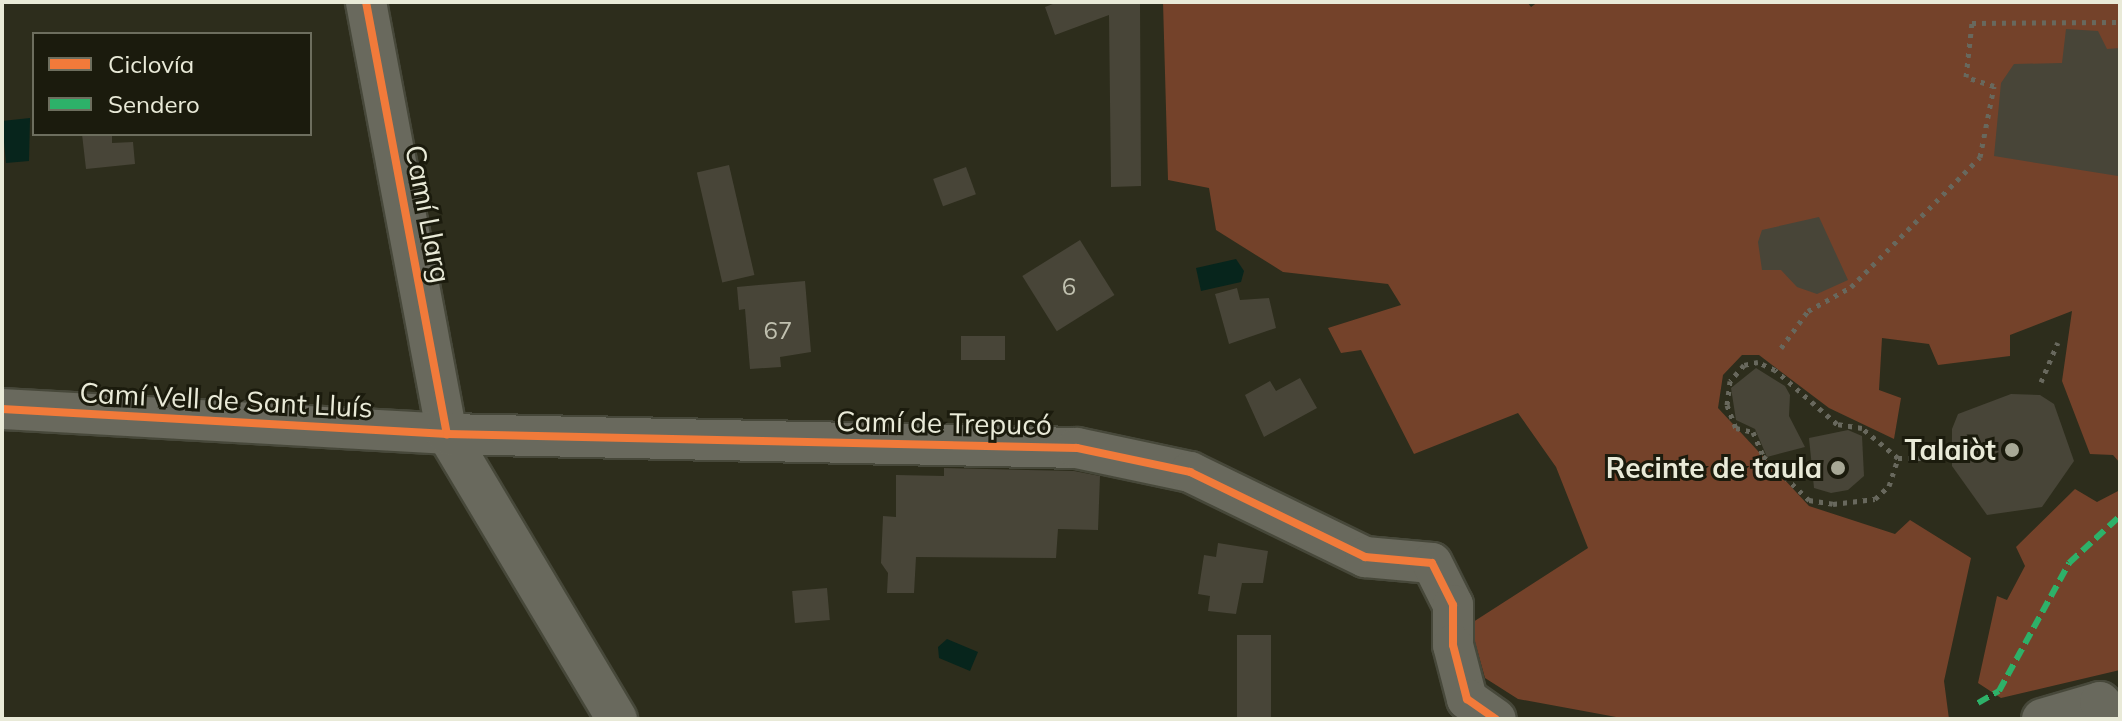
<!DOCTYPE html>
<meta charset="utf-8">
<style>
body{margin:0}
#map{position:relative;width:2122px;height:721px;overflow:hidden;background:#2d2d1c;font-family:Mulish,sans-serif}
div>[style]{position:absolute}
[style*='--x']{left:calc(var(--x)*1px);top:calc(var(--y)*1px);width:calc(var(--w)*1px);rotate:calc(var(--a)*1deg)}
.green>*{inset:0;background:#74422a}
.water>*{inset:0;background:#07251c}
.building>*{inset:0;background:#484538;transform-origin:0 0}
.path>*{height:5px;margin-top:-2.5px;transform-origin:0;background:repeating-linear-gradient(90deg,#68685d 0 4px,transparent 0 10px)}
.roads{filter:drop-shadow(2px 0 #47483a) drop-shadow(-2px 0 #47483a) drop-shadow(0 2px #47483a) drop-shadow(0 -2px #47483a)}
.minor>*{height:40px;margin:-20px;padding:0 20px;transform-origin:20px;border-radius:20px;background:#69695d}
.quiet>*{height:6px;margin-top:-3px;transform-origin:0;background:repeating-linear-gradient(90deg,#2db169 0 12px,transparent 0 18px)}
.cycleway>*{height:8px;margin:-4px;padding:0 4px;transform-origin:4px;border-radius:4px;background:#f17a3a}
.dots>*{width:22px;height:22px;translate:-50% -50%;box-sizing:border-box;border:4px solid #1b1b0d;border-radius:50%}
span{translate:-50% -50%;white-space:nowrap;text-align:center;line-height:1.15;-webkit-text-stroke:6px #1b1b0d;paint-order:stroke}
.number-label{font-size:24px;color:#c1c1b0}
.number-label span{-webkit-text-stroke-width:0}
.street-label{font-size:28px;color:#e9ead8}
.poi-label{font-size:28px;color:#e9ead8;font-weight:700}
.right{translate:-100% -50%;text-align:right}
.frame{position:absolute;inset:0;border:4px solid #e9ead8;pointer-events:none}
.legend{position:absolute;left:32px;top:32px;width:280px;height:104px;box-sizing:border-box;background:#1b1b0d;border:2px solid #6d6e5e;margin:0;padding:10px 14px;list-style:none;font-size:24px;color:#e9ead8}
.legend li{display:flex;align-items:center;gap:16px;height:40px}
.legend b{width:40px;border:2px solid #6d6e5e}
</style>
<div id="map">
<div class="green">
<div style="clip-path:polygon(1163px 2px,1527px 2px,1531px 7px,1538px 2px,2120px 2px,2120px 463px,2113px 455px,2090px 454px,2062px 381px,2072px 311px,2010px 335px,2010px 356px,1938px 365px,1929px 344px,1882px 338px,1879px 390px,1901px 398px,1894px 439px,1829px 408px,1759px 355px,1742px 355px,1723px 375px,1718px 408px,1809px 506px,1895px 534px,1910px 520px,1971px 558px,1944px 681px,1949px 719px,1627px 719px,1518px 699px,1485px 678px,1470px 624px,1588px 548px,1556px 467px,1518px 413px,1414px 454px,1361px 350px,1341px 353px,1328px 328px,1401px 305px,1388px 284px,1283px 272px,1216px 230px,1209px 188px,1168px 180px)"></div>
<div style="clip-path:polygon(2075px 489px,2097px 502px,2120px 490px,2120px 670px,2001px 698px,1978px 683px,1997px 596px,2007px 600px,2025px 566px,2016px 547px)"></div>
</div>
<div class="water">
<div style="clip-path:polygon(30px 118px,29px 161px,6px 163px,2px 121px)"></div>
<div style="clip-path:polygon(1236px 259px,1244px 271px,1241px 282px,1201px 291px,1196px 268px)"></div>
<div style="clip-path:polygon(947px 639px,978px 652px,970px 671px,939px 658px,938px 647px)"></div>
</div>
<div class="building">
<div style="clip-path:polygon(1058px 2px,1140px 2px,1141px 186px,1111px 187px,1109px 15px,1055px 35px,1045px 7px)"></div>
<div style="clip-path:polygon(2066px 29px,2098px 31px,2107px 49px,2120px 48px,2118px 176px,1994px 156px,2001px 83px,2014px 64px,2062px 63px)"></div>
<div style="clip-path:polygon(82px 134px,112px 134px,112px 143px,133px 142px,135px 164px,86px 169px)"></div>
<div style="left:729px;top:165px;width:113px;height:33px;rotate:77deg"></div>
<div style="left:966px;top:167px;width:29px;height:35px;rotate:70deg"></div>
<div style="clip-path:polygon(1819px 217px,1848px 280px,1817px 294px,1797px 287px,1781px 270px,1762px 270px,1758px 242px,1762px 230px)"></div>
<div style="left:1080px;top:240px;width:65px;height:68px;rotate:58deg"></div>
<div style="clip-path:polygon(805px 281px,811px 352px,780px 357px,781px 367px,750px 369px,745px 309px,739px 310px,737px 287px)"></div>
<div style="clip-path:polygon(1237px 288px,1240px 300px,1269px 298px,1276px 328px,1229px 344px,1215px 294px)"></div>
<div style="left:961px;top:336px;width:44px;height:24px"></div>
<div style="clip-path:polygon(1756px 368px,1785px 386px,1790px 395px,1789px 416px,1805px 447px,1767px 457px,1755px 429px,1736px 420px,1731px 388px)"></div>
<div style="clip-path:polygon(1300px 378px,1317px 408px,1264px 437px,1245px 395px,1270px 381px,1276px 391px)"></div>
<div style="clip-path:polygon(2011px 394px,2040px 395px,2054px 404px,2074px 461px,2042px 507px,1987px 515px,1952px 466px,1952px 429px,1958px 414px)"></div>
<div style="clip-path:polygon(1848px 430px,1862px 436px,1864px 476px,1848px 490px,1831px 493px,1814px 488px,1809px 438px)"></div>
<div style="clip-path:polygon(944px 468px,1074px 471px,1100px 476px,1098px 530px,1058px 529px,1056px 558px,916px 557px,914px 593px,887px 593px,888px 573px,881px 563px,883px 516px,896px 517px,896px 475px,944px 476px)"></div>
<div style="clip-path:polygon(1218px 543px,1268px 551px,1263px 583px,1242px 583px,1236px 614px,1208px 611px,1210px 596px,1198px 594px,1204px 555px,1216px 557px)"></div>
<div style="left:827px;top:588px;width:32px;height:35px;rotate:85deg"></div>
<div style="left:1237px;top:635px;width:34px;height:84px"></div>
</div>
<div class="path">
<div style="--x:1781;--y:348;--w:46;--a:-53.9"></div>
<div style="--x:1808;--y:311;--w:49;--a:-29.2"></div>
<div style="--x:1851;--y:287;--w:183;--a:-45.2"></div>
<div style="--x:1980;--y:157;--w:72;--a:-78.8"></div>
<div style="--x:1994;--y:86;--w:29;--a:-162"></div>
<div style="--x:1966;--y:77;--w:54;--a:-83.7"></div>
<div style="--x:1972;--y:23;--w:148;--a:-0.4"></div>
<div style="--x:2041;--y:382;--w:43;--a:-67"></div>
<div style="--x:1898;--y:458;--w:47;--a:-140.2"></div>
<div style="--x:1862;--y:428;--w:25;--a:-171"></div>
<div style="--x:1837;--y:424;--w:82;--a:-138.9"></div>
<div style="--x:1775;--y:370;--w:19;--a:-155"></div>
<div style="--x:1758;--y:362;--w:14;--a:168"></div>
<div style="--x:1744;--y:365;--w:21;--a:131"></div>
<div style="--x:1730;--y:381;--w:24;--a:97"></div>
<div style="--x:1727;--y:405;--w:25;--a:69"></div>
<div style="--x:1736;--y:428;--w:17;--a:13"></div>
<div style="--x:1753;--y:432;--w:26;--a:67"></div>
<div style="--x:1763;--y:456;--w:64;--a:43.7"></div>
<div style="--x:1809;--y:500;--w:24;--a:9"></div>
<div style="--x:1833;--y:504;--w:42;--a:-6.8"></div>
<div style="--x:1875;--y:499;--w:19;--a:-43"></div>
<div style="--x:1889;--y:486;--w:29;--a:-72"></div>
<div style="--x:1898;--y:458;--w:33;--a:0"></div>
</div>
<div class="roads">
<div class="minor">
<div style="--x:366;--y:2;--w:440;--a:79.4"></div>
<div style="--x:447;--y:434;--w:332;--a:59.2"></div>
<div style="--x:2;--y:409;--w:446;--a:3.2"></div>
<div style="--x:447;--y:434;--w:630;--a:1.27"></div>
<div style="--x:1077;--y:448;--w:116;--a:12"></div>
<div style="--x:1190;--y:472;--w:195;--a:25.9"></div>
<div style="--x:1365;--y:557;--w:67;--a:5.1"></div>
<div style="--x:1432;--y:563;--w:47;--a:63.4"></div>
<div style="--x:1453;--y:605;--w:40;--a:90"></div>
<div style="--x:1453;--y:645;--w:56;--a:75.5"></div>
<div style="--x:1467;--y:699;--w:35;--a:35"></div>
<div style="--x:2042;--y:719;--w:60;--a:-16.3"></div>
<div style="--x:2100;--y:702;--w:23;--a:47"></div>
</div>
</div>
<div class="quiet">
<div style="--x:1978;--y:703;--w:24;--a:-30"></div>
<div style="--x:1999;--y:691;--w:146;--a:-61.3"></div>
<div style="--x:2069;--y:563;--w:69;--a:-42.7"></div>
</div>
<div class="cycleway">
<div style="--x:366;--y:2;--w:440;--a:79.4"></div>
<div style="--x:2;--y:409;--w:446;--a:3.2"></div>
<div style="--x:447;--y:434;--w:630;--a:1.27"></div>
<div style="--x:1077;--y:448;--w:116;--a:12"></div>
<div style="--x:1190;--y:472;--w:195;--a:25.9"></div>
<div style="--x:1365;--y:557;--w:67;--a:5.1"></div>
<div style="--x:1432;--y:563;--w:47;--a:63.4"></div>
<div style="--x:1453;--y:605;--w:40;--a:90"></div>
<div style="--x:1453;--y:645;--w:56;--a:75.5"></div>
<div style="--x:1467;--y:699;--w:35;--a:35"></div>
</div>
<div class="dots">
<div style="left:2012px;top:450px;background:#a7a896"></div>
<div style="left:1838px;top:468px;background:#a7a896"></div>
</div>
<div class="number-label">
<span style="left:1069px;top:287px">6</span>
<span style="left:778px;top:331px">67</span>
</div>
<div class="street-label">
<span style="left:428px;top:214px;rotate:79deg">Camí Llarg</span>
<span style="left:226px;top:400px;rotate:3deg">Camí Vell de Sant Lluís</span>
<span style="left:944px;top:423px;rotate:1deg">Camí de Trepucó</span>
</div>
<div class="poi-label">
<span class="right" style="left:1996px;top:450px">Talaiòt</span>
<span class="right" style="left:1822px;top:468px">Recinte de taula</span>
</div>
<div class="frame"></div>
<ul class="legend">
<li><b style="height:10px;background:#f17a3a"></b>Ciclovía</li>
<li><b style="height:10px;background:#2db169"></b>Sendero</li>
</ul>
</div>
